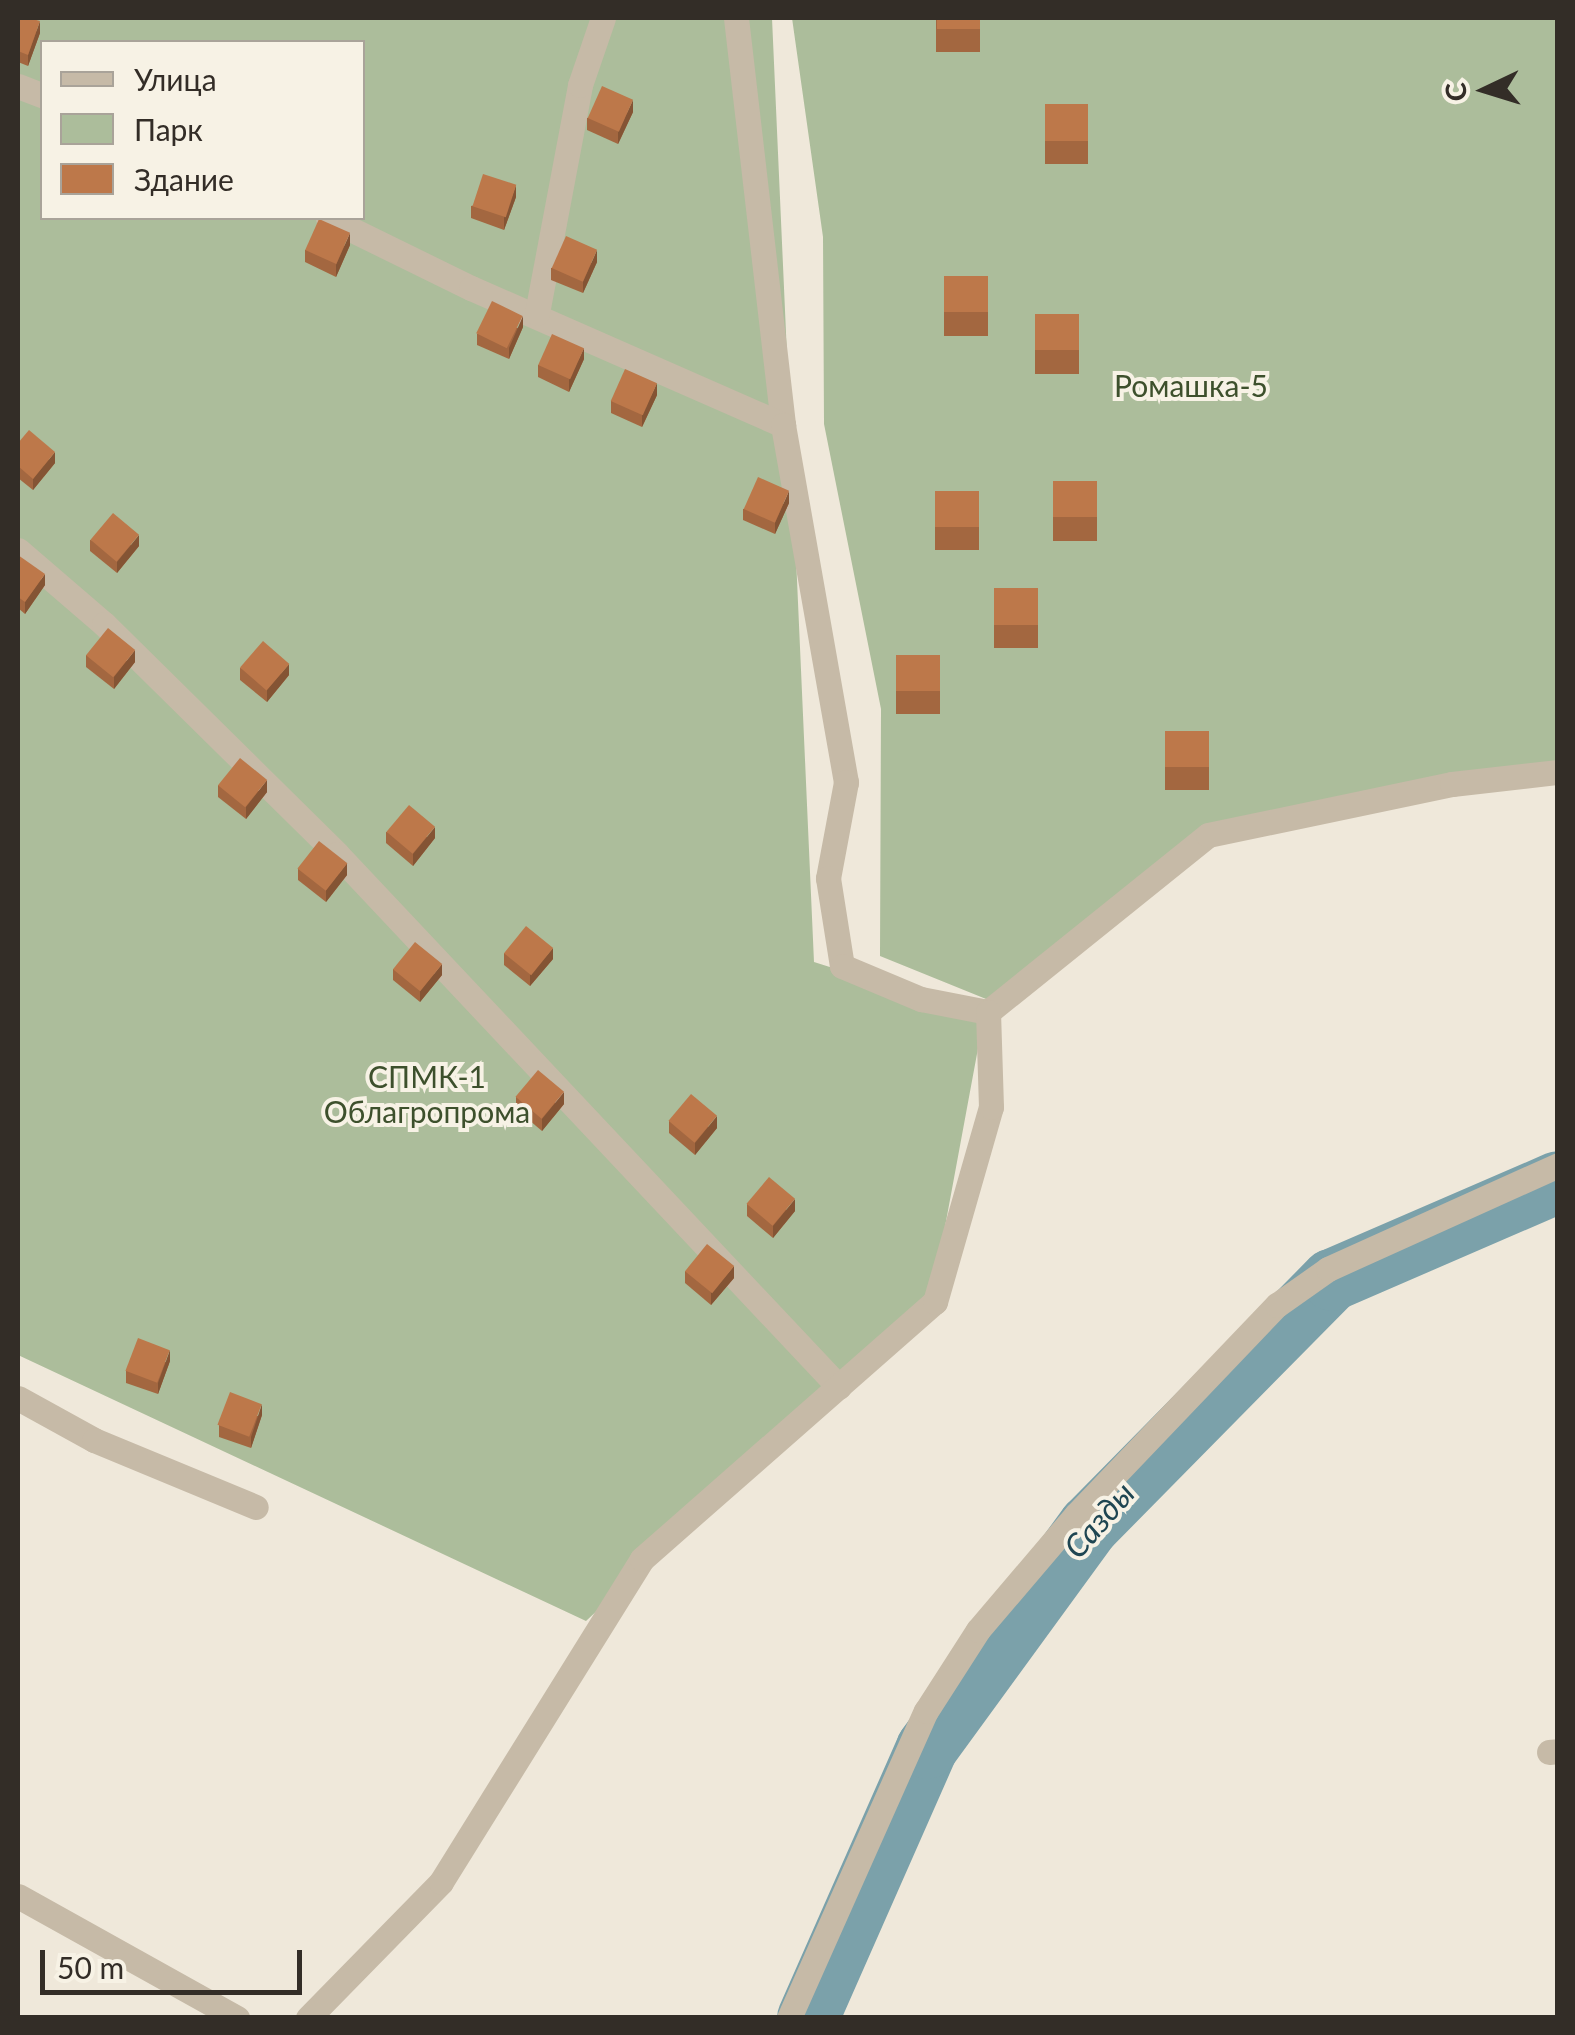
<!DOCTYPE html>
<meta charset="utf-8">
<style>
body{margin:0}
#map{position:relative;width:1575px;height:2035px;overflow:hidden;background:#efe8da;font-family:Lato,sans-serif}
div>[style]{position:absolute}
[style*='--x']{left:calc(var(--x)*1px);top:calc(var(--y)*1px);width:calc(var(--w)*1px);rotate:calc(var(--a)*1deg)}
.green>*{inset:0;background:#acbd9b}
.river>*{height:62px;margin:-31px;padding:0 31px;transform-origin:31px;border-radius:31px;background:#7ba1aa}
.minor>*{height:25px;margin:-12.5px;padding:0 12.5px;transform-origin:12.5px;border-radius:12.5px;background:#c6baa7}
.wall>*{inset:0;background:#a36740;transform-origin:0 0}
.shaded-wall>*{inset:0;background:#845434}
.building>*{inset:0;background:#bd784a;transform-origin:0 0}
span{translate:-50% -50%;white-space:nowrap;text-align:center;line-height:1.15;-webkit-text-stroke:8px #f7f2e5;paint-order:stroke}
.park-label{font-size:30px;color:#3d502c}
.water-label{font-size:32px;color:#1f4652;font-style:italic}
.frame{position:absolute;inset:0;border:20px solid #332d27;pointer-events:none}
.legend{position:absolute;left:40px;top:40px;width:325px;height:180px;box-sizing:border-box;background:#f7f2e5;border:2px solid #a9a399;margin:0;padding:12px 18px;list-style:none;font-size:30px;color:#332d27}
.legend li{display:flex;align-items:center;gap:20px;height:50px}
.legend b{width:50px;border:2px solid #a9a399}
.north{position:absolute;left:1435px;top:40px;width:100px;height:100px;-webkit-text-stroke:8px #f7f2e5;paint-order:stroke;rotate:266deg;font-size:28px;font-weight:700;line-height:40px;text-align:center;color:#332d27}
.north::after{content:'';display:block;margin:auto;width:35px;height:45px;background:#332d27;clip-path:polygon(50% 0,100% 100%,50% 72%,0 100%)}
.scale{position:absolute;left:40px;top:1950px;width:262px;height:45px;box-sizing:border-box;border:5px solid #332d27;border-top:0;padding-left:12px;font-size:30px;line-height:35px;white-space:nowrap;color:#332d27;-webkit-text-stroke:8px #f7f2e5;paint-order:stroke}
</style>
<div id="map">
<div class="green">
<div style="clip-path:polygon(evenodd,18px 18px,772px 18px,814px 962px,984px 1016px,932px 1297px,586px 1621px,18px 1355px,18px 18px,42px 42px,362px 42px,362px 218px,42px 218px,42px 42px)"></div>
<div style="clip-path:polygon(792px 18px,1557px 18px,1557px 767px,1208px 826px,991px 1001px,880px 956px,881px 709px,824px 424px,823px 237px)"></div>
</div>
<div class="river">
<div style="--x:808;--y:2018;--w:295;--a:-66.2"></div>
<div style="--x:927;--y:1748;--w:275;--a:-53.9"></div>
<div style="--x:1089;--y:1526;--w:346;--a:-45.4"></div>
<div style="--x:1332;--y:1280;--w:246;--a:-23.4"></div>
</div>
<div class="minor">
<div style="--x:736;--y:18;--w:410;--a:83.4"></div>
<div style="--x:18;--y:86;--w:26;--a:21"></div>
<div style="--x:328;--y:218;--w:159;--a:26.1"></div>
<div style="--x:471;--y:288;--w:341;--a:23.7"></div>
<div style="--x:783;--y:425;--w:363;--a:80"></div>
<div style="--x:846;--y:782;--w:98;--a:100.6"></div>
<div style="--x:828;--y:878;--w:89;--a:81"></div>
<div style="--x:842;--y:966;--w:86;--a:22.7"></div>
<div style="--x:921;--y:999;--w:68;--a:11"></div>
<div style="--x:537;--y:313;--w:232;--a:-79.3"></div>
<div style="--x:580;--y:85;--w:71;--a:-71.1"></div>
<div style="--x:18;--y:550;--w:113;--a:40.7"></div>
<div style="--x:104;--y:624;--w:327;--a:44.6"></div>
<div style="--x:337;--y:854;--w:732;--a:46.72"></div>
<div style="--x:988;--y:1012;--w:282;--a:-38.8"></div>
<div style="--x:1208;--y:835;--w:249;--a:-11.8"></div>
<div style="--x:1452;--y:784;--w:107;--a:-6.5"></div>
<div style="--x:18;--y:1398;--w:87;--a:28.9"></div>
<div style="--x:94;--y:1440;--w:175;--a:22.5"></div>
<div style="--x:1549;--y:1752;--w:9;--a:-6"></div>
<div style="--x:18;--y:1896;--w:251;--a:29.1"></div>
<div style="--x:308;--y:2018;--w:190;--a:-45.6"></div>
<div style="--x:441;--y:1882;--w:380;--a:-58.1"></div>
<div style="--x:642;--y:1559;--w:390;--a:-41.3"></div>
<div style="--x:935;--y:1302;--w:203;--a:-74"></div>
<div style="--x:991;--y:1107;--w:95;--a:-91.8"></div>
<div style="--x:789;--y:2018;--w:336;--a:-66"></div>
<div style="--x:926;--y:1711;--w:96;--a:-57.3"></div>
<div style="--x:978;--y:1630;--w:151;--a:-49.6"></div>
<div style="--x:1076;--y:1515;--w:291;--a:-46.3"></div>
<div style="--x:1277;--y:1305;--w:62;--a:-35.2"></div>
<div style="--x:1328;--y:1269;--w:252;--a:-24.3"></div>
</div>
<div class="wall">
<div style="clip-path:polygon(18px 18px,40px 33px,28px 66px,18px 62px)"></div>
<div style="left:936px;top:18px;width:44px;height:34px"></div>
<div style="left:1045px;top:104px;width:43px;height:60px"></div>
<div style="clip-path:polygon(633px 112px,618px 144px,587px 130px,587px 118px)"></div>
<div style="clip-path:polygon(516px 197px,504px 230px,471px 218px,471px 206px)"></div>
<div style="clip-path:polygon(350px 245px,336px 277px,305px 262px,305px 250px)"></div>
<div style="clip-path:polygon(597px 262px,583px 293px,551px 280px,551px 268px)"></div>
<div style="left:988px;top:276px;width:60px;height:44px;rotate:90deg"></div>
<div style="left:1079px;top:314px;width:60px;height:44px;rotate:90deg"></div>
<div style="clip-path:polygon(523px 327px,509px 359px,477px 345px,477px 334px)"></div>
<div style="clip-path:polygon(584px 359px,569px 392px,538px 377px,538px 365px)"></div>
<div style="clip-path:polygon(657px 395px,642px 427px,611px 413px,611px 401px)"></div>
<div style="clip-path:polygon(18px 443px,55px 463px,33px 490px,18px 478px)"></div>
<div style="left:1053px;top:481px;width:44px;height:60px"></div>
<div style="left:979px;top:491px;width:59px;height:44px;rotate:90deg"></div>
<div style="clip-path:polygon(789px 503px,775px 534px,743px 520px,743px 509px)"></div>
<div style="clip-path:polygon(90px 540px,139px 546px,117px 573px,90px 551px)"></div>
<div style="clip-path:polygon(18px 555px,45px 585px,25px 614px,18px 608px)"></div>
<div style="left:994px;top:588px;width:44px;height:60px"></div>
<div style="clip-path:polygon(86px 655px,135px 662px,114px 689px,86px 667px)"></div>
<div style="left:940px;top:655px;width:59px;height:44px;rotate:90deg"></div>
<div style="clip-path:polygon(240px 668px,289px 675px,267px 702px,240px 680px)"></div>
<div style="left:1209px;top:731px;width:59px;height:44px;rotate:90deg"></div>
<div style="clip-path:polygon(218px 785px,267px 792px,246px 819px,218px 797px)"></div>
<div style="clip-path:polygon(386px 832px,435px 838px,413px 866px,386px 843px)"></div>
<div style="clip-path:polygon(298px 869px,347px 875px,326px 902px,298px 880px)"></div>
<div style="clip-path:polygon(504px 953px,553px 959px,530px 986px,504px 965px)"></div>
<div style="clip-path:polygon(393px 969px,442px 975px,420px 1002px,393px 980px)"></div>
<div style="clip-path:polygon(516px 1097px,564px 1104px,542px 1131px,516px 1109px)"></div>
<div style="clip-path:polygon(669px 1121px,717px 1128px,695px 1155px,669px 1133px)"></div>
<div style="clip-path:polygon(747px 1204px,795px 1211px,773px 1238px,747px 1216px)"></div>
<div style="clip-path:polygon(685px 1271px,734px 1278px,711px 1305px,685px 1283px)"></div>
<div style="clip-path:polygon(170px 1361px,158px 1394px,126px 1383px,126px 1371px)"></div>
<div style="clip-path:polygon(262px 1415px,251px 1448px,219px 1437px,219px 1425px)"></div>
</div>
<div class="shaded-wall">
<div style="clip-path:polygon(40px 21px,40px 33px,28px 66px,28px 55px)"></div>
<div style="clip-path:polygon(633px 100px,633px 112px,618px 144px,618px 132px)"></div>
<div style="clip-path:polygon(516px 185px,516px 197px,504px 230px,504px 218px)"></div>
<div style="clip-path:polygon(350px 233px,350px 245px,336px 277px,336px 265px)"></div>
<div style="clip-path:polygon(597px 250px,597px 262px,583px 293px,583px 282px)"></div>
<div style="clip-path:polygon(523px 316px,523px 327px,509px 359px,509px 348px)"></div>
<div style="clip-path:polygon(584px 348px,584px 359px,569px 392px,569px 380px)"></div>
<div style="clip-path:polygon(657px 383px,657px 395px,642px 427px,642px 415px)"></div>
<div style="clip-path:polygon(55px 452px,55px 463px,33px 490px,33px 479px)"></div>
<div style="clip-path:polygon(789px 491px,789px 503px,775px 534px,775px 523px)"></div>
<div style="clip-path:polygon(139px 535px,139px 546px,117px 573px,117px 562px)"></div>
<div style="clip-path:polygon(45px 574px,45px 585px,25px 614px,25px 602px)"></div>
<div style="clip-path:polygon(135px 650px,135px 662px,114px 689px,114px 677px)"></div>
<div style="clip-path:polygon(289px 664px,289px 675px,267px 702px,267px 690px)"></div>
<div style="clip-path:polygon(267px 780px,267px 792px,246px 819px,246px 807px)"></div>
<div style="clip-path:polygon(435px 827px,435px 838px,413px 866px,413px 854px)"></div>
<div style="clip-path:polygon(347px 863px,347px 875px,326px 902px,326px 890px)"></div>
<div style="clip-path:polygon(553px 948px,553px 959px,530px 986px,530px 975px)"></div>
<div style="clip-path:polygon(442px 964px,442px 975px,420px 1002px,420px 991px)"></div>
<div style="clip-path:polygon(564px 1092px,564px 1104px,542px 1131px,542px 1119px)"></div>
<div style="clip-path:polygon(717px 1116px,717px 1128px,695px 1155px,695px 1143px)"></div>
<div style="clip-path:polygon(795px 1199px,795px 1211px,773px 1238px,773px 1226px)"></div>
<div style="clip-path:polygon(734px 1266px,734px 1278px,711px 1305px,711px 1293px)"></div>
<div style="clip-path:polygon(170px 1350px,170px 1361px,158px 1394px,158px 1383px)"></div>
<div style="clip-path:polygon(262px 1404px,262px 1415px,251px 1448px,251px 1437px)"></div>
</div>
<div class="building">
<div style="clip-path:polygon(18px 18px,29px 18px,40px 21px,28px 55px,18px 51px)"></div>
<div style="left:937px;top:18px;width:43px;height:11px"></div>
<div style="left:602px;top:86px;width:34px;height:35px;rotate:24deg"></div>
<div style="left:1045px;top:104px;width:43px;height:37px"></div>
<div style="left:483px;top:174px;width:35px;height:34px;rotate:18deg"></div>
<div style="left:319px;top:219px;width:34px;height:34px;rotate:24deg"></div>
<div style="left:566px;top:236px;width:34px;height:35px;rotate:24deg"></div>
<div style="left:988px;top:276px;width:36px;height:44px;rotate:90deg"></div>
<div style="left:492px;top:301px;width:34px;height:36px;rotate:26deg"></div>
<div style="left:1079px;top:314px;width:36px;height:44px;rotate:90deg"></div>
<div style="left:552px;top:334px;width:35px;height:34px;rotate:24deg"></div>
<div style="left:625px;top:369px;width:35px;height:35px;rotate:24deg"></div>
<div style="clip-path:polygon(29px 430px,55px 452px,33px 479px,18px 466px,18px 443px)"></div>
<div style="left:758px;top:477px;width:34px;height:35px;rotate:24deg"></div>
<div style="left:1053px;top:481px;width:44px;height:36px"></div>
<div style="left:979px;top:491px;width:36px;height:44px;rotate:90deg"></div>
<div style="left:113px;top:513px;width:34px;height:35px;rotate:40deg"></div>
<div style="clip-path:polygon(18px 555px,45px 574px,25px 602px,18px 597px)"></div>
<div style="left:994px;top:588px;width:44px;height:37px"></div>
<div style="left:108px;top:628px;width:35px;height:35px;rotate:39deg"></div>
<div style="left:263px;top:641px;width:35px;height:35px;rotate:41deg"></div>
<div style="left:940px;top:655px;width:36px;height:44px;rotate:90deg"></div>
<div style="left:1209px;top:731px;width:36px;height:44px;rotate:90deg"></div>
<div style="left:240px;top:758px;width:35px;height:35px;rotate:39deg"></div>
<div style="left:409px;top:805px;width:34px;height:35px;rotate:40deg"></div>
<div style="left:319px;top:841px;width:36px;height:35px;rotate:38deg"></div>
<div style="left:526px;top:926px;width:35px;height:35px;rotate:39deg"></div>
<div style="left:415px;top:942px;width:35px;height:35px;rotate:39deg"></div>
<div style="left:538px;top:1070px;width:34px;height:35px;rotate:40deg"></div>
<div style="left:691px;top:1094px;width:34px;height:35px;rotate:40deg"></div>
<div style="left:769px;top:1177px;width:34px;height:35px;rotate:40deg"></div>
<div style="left:707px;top:1244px;width:35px;height:35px;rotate:39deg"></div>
<div style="left:138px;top:1338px;width:34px;height:35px;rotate:21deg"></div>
<div style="left:230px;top:1392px;width:34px;height:35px;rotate:21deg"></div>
</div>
<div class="park-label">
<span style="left:1191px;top:385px">Ромашка-5</span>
<span style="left:427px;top:1093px">СПМК-1<br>Облагропрома</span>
</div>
<div class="water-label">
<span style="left:1099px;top:1520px;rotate:-49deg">Сазды</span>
</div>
<div class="frame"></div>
<ul class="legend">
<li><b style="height:12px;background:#c6baa7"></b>Улица</li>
<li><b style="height:28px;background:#acbd9b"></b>Парк</li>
<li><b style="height:28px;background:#bd784a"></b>Здание</li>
</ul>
<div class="north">С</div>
<div class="scale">50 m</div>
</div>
